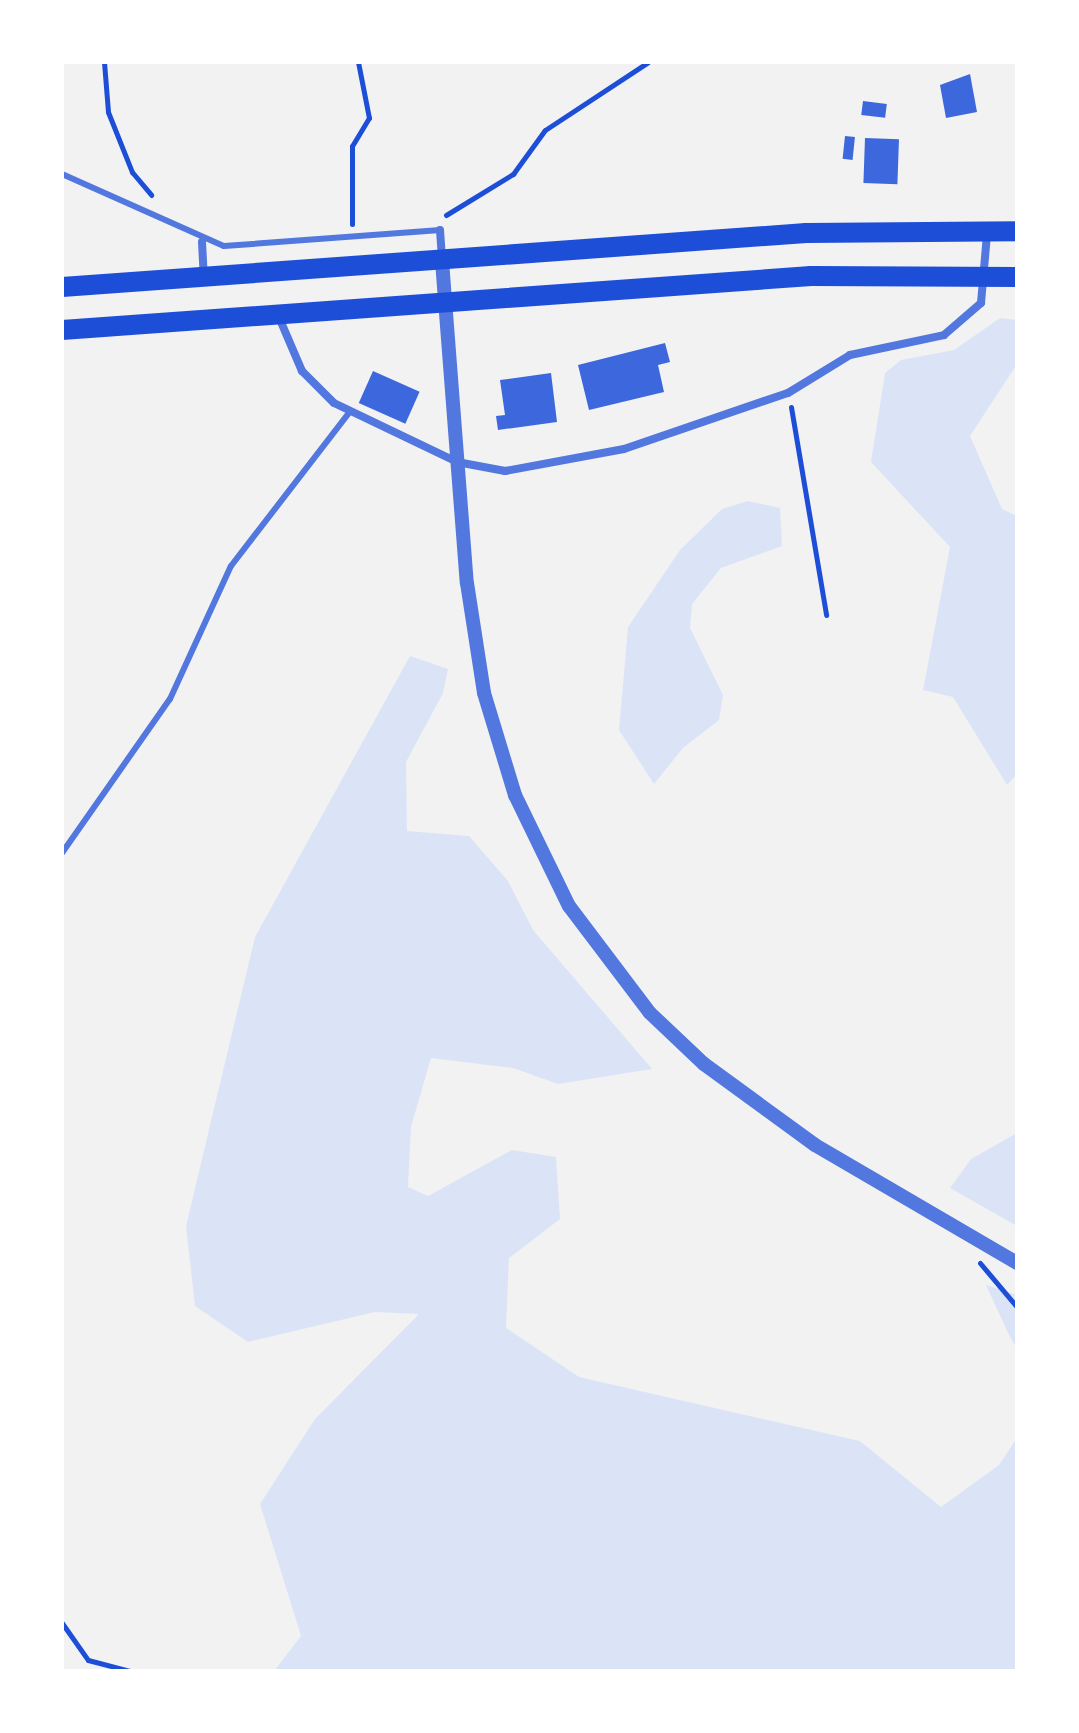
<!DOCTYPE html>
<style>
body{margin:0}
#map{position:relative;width:1079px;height:1733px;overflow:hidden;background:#f2f2f2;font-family:Jost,sans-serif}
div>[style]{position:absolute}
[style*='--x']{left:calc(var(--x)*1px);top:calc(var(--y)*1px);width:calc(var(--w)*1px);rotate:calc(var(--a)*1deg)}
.green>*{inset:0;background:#dbe4f7}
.building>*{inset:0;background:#3d67dc;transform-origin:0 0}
.path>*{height:5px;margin:-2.5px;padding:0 2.5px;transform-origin:2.5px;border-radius:2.5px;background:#1d4ed8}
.service>*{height:6px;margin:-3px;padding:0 3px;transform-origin:3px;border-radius:3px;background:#5277de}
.minor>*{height:8px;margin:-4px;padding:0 4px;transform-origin:4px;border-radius:4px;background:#5277de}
.tertiary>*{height:14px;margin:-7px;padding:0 7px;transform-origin:7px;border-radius:7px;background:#5277de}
.primary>*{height:20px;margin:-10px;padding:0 10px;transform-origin:10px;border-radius:10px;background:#1d4ed8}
span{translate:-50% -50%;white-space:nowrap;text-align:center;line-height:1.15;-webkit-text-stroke:6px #fff;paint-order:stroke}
.frame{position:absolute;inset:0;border:64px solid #fff;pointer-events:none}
</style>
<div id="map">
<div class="green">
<div style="clip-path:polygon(1000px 318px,1017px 320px,1017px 364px,970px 436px,1002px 509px,1017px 516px,1017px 774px,1007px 785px,953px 697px,923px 690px,950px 547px,871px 462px,885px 373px,901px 360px,954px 350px)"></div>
<div style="clip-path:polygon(748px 501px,780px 508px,782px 546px,721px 568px,692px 604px,690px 628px,723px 695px,719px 720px,683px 748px,654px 784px,619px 730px,628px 627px,680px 550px,722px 509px)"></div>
<div style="clip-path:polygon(410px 656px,448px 669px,443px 693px,406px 762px,407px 831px,469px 836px,508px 881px,533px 930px,652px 1069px,558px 1084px,513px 1068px,431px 1058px,411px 1127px,408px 1187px,428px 1196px,512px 1150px,556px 1157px,560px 1219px,509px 1258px,506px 1328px,579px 1377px,860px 1441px,941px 1507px,999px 1465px,1017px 1438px,1017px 1671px,274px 1671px,301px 1636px,260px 1504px,315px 1419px,419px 1314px,375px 1312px,248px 1342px,195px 1306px,186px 1226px,255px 937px)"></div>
<div style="clip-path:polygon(1017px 1133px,1017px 1226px,950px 1188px,971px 1159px)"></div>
<div style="clip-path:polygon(986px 1285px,1017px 1295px,1017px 1349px,1009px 1335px)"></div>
</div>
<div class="building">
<div style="clip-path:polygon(970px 74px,977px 112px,946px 118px,940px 85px)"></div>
<div style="left:863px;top:101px;width:24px;height:14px;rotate:7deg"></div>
<div style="left:845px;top:136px;width:10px;height:23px;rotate:6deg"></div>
<div style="left:865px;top:138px;width:34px;height:45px;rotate:2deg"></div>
<div style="clip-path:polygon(665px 343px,670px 362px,658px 365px,664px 392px,589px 410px,578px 365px)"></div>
<div style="left:373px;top:371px;width:51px;height:35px;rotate:24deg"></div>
<div style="clip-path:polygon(551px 373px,557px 422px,498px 430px,496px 416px,505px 415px,500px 380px)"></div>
</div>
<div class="path">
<div style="--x:104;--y:62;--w:50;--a:85.4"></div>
<div style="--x:108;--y:112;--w:65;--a:68.2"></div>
<div style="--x:132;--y:172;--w:30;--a:50"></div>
<div style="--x:446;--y:215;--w:79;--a:-31.5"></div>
<div style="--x:513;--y:174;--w:54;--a:-54"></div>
<div style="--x:545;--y:130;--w:123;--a:-33.4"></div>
<div style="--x:352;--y:224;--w:78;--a:-90"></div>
<div style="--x:352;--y:146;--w:33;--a:-59"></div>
<div style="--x:369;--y:118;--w:57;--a:-101.1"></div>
<div style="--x:791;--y:407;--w:211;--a:80.4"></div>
<div style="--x:980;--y:1263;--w:57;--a:49.9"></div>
<div style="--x:62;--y:1623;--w:45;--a:54.9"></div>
<div style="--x:88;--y:1660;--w:43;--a:14.7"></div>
</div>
<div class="service">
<div style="--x:62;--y:174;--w:177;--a:24"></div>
<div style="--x:224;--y:246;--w:217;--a:-4.2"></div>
<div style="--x:62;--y:853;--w:188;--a:-55"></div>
<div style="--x:170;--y:699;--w:146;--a:-65.4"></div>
<div style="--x:231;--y:566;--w:193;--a:-52.4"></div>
</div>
<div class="minor">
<div style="--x:440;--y:230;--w:30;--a:86"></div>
<div style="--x:202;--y:242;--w:35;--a:87"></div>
<div style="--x:278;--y:315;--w:61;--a:66.8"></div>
<div style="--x:302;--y:371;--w:45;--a:45"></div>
<div style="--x:334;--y:403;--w:136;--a:25.6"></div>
<div style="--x:457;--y:462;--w:49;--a:10.6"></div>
<div style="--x:505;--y:471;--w:121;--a:-10.5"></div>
<div style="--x:624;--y:449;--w:173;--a:-18.9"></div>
<div style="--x:788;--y:393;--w:73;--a:-31.5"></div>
<div style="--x:850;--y:355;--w:96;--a:-12"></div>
<div style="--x:944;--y:335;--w:49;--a:-40.9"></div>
<div style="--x:981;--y:303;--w:69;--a:-85"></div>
</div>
<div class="tertiary">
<div style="--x:442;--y:261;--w:323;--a:85.6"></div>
<div style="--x:467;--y:583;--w:111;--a:81.2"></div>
<div style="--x:484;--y:693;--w:107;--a:73.1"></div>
<div style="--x:515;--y:795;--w:123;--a:64.1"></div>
<div style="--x:569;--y:906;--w:134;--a:52.9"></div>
<div style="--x:650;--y:1013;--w:74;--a:43.4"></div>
<div style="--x:704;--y:1064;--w:137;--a:36.1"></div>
<div style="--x:815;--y:1145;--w:234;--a:30.3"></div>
</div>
<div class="primary">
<div style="--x:62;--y:287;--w:746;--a:-4.15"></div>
<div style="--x:806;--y:233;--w:211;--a:-0.5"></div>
<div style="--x:62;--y:330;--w:751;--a:-4.12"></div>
<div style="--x:811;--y:276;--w:206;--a:0.3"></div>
</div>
<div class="frame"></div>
</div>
